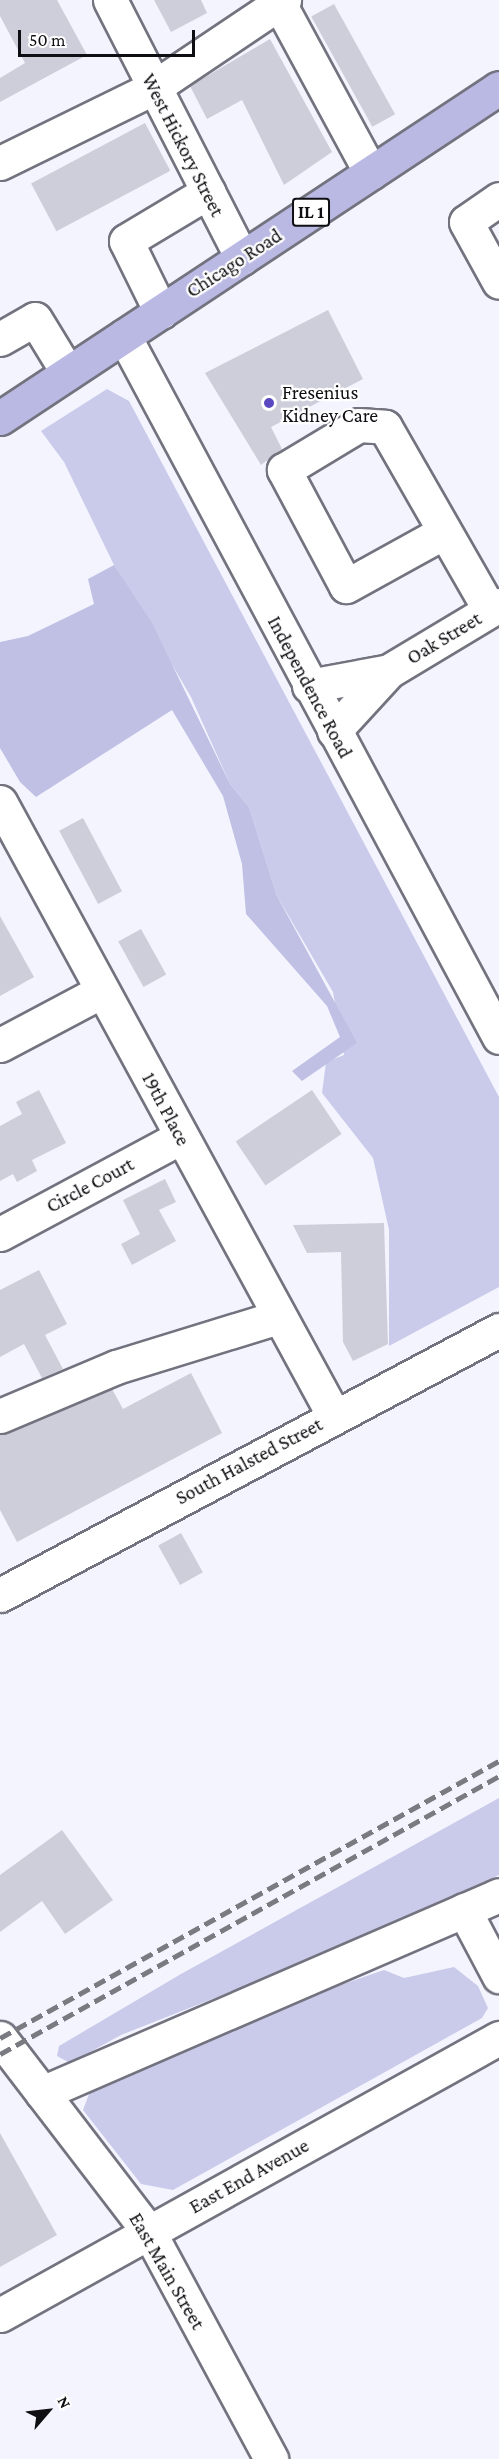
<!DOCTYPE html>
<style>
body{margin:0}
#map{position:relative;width:499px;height:2459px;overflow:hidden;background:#f4f4ff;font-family:"Crimson Pro",serif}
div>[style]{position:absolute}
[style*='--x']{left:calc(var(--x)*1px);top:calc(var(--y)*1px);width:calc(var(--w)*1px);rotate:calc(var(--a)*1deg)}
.green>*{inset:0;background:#cacbea}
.forest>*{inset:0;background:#bfc0e4}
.building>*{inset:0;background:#cdceda;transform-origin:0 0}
.roads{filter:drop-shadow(2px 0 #73737f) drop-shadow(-2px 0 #73737f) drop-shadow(0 2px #73737f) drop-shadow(0 -2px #73737f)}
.minor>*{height:33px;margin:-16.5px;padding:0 16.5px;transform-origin:16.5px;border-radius:16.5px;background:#fff}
.major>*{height:33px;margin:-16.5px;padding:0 16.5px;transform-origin:16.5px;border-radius:16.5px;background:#bab9e3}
.rail>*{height:4.5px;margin-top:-2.25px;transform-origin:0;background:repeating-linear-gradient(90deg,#7a7a81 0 12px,transparent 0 18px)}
.dots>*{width:16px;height:16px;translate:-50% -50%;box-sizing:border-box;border:3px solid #fff;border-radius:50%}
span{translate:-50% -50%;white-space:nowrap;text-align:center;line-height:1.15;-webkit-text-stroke:4.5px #fff;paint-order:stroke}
.shield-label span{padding:2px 4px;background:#fff;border:2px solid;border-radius:4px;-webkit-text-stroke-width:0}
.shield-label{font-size:18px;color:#0f0f13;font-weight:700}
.street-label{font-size:20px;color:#0f0f13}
.poi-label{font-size:20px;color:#0f0f13}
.left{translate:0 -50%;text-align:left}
.north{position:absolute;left:18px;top:2381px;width:60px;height:60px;-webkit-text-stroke:4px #fff;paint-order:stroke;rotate:62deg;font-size:16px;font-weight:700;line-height:24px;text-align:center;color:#0f0f13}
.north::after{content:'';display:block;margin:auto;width:21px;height:27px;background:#0f0f13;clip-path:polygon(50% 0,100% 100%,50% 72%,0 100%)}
.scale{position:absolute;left:18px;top:30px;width:177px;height:27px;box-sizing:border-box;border:3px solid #0f0f13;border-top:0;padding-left:8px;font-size:18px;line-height:21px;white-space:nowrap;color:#0f0f13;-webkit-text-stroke:4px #fff;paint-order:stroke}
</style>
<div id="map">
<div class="green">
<div style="clip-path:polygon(107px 389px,129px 401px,499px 1097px,499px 1287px,389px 1346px,389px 1230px,373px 1158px,322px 1093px,326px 1062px,344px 1055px,333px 992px,277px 896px,249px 807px,230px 784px,191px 697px,114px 565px,64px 462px,41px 431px)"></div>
<div style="clip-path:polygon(499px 1798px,499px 1875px,402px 1924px,121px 2035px,70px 2063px,57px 2056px,59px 2046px,181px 1974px)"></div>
<div style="clip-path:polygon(454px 1967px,478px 1986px,488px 2008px,482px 2018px,173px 2190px,141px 2184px,83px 2110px,92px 2086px,265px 2011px,384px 1970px,404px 1978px)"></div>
</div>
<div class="forest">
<div style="clip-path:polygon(114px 565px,152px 623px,230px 784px,249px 807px,277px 896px,357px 1043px,302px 1081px,292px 1071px,340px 1037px,327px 1006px,246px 914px,242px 864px,223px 796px,172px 710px,36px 797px,20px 782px,0 748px,0 642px,28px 636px,94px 604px,88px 579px)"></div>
</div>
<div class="building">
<div style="clip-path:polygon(0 0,57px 0,87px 55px,0 102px,0 78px,25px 63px,0 16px)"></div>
<div style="clip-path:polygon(154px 0,201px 0,207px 13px,171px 32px)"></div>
<div style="left:334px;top:4px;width:126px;height:26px;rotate:61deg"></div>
<div style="clip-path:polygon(270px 39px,332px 152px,284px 185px,242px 100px,207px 119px,190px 86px)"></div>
<div style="left:145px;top:123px;width:54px;height:129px;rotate:62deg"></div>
<div style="clip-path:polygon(328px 310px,363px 379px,271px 427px,282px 449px,261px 465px,205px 373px)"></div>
<div style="left:83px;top:818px;width:83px;height:27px;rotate:62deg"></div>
<div style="clip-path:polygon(0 916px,34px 977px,0 996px)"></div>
<div style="left:141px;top:929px;width:52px;height:26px;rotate:61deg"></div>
<div style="clip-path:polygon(39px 1090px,66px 1143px,32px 1160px,37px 1171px,17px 1182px,13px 1174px,0 1181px,0 1126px,22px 1114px,16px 1102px)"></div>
<div style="left:312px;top:1090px;width:53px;height:92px;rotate:56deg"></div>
<div style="clip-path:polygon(165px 1179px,176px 1202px,159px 1210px,176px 1241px,132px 1265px,121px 1244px,140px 1234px,123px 1200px)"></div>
<div style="clip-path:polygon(384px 1223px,388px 1344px,353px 1361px,343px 1342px,341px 1252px,307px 1253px,293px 1225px)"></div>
<div style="clip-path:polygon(39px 1270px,67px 1324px,45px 1335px,63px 1369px,42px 1378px,24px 1344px,0 1357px,0 1290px)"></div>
<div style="clip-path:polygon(191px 1373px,222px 1433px,17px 1542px,0 1510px,0 1434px,112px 1389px,123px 1409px)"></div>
<div style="left:181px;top:1533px;width:45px;height:26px;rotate:61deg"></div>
<div style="clip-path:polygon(62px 1830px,113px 1900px,65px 1934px,42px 1901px,0 1932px,0 1875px)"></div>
<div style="clip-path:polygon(0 2133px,57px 2235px,0 2267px)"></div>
</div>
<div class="roads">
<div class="minor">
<div style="--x:110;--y:0;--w:290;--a:62.9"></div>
<div style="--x:279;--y:3;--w:193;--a:61.6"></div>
<div style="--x:0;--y:163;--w:170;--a:-26.1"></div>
<div style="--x:153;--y:88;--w:158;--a:-33.9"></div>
<div style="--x:499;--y:199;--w:40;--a:145.1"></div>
<div style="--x:466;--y:222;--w:68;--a:61.2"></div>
<div style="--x:161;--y:312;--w:79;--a:-116.2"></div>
<div style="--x:126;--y:241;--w:96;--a:-30.9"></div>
<div style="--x:124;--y:336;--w:795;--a:61.86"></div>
<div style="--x:0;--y:339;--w:40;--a:-29.7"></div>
<div style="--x:35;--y:319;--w:63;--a:58.6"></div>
<div style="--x:444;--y:532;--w:112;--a:151.1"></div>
<div style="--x:346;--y:586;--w:132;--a:-118.1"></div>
<div style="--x:284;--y:470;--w:87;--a:-31"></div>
<div style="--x:359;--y:425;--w:26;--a:4"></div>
<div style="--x:385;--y:427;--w:211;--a:60.2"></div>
<div style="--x:309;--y:686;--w:81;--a:-10.6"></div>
<div style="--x:334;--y:731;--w:81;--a:-47.5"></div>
<div style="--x:389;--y:671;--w:128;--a:-31"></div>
<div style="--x:0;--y:802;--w:699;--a:61.45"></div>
<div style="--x:0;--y:1045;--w:115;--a:-27.9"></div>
<div style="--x:0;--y:1234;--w:205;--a:-28.2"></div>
<div style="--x:0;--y:1416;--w:126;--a:-22.9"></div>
<div style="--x:116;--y:1367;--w:170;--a:-17.1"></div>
<div style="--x:0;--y:1595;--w:565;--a:-27.97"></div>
<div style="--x:464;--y:1910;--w:75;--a:62.1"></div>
<div style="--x:0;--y:2038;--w:245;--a:52.5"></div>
<div style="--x:149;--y:2232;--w:258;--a:61.7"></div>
<div style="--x:42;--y:2093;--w:498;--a:-23.4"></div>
<div style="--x:0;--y:2315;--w:571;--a:-29.04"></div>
</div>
<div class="major">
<div style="--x:0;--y:418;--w:598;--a:-33.48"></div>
</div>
</div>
<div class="rail">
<div style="--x:0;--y:2038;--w:571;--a:-29.04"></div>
<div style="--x:0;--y:2054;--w:571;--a:-29.12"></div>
</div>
<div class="dots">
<div style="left:269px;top:403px;background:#5948c0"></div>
</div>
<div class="shield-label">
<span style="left:311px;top:212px">IL 1</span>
</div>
<div class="street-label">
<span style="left:183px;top:145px;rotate:63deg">West Hickory Street</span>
<span style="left:234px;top:263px;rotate:-33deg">Chicago Road</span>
<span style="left:444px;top:638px;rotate:-31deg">Oak Street</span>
<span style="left:310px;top:687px;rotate:62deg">Independence Road</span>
<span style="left:166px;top:1109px;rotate:62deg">19th Place</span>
<span style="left:90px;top:1185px;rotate:-28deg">Circle Court</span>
<span style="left:249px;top:1461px;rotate:-28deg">South Halsted Street</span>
<span style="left:249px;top:2176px;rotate:-29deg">East End Avenue</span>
<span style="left:167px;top:2271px;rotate:60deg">East Main Street</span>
</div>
<div class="poi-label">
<span class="left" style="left:282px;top:404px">Fresenius<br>Kidney Care</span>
</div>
<div class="north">N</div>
<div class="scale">50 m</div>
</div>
